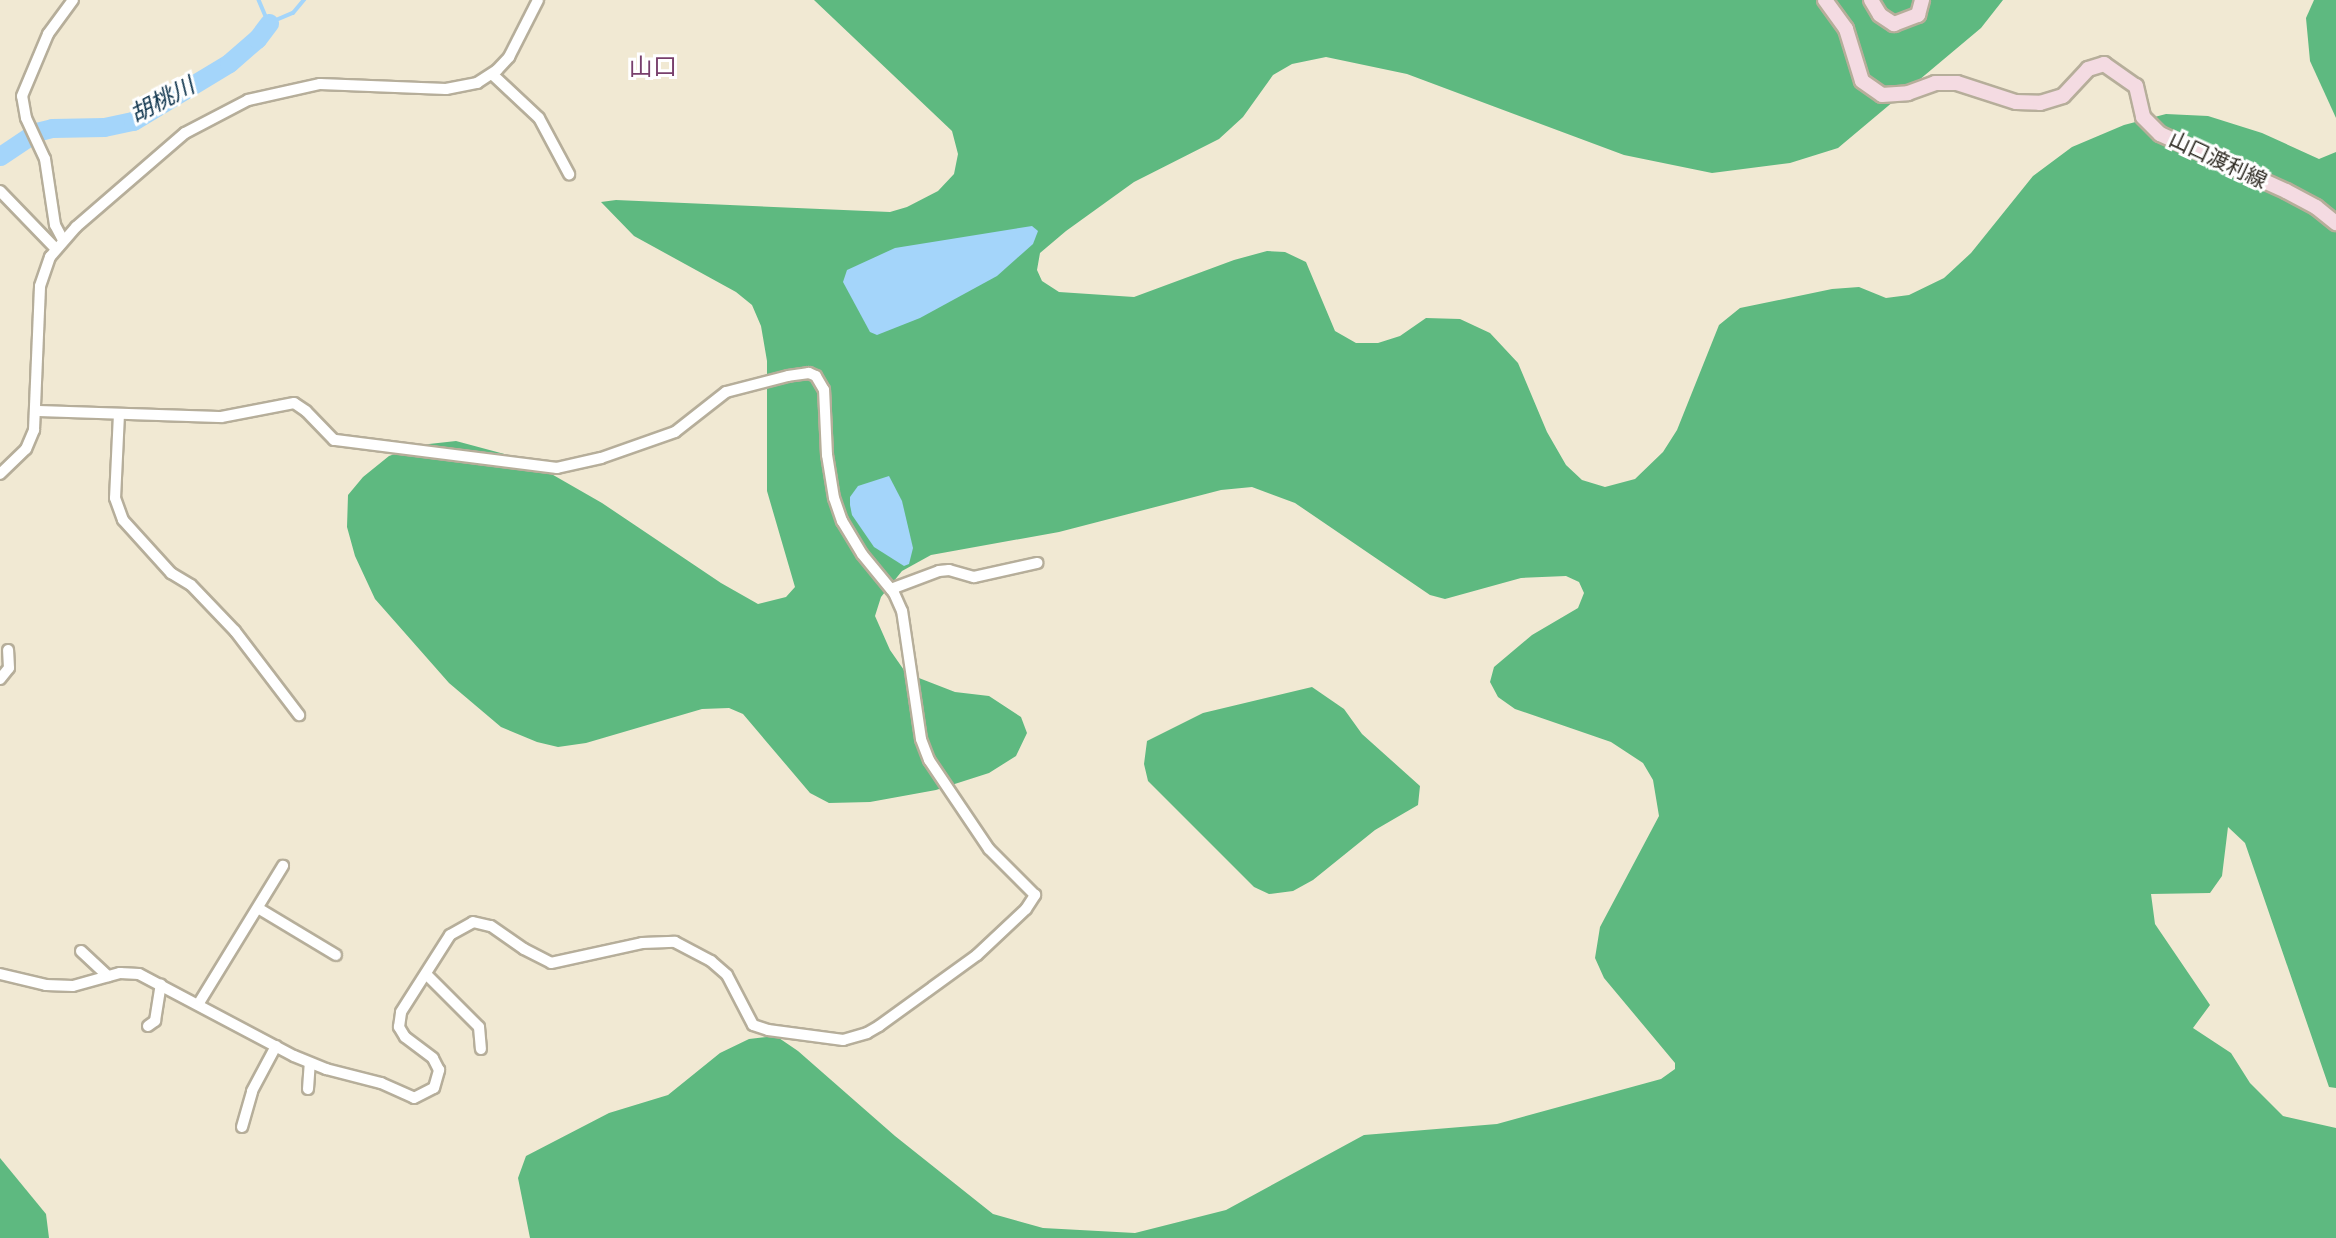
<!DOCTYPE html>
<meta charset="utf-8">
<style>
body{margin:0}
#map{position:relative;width:2336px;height:1238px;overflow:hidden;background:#f1e9d3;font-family:Figtree,"Noto Sans JP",sans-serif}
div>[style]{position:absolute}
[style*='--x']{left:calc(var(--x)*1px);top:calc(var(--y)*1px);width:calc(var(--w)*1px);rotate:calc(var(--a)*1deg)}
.forest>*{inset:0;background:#5eb980}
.water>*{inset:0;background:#a4d5fa}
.stream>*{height:3.5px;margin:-1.75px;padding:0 1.75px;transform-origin:1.75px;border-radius:1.75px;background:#a4d5fa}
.river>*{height:19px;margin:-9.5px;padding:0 9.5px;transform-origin:9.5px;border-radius:9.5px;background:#a4d5fa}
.roads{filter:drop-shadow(2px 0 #b6ae9a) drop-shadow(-2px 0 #b6ae9a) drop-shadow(0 2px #b6ae9a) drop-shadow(0 -2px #b6ae9a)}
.street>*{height:10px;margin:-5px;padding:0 5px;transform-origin:5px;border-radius:5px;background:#fff}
.secondary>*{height:14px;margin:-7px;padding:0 7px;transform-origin:7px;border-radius:7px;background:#f4dbe2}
span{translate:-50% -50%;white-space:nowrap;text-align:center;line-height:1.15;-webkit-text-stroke:6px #fff;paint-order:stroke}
.street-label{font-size:21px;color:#2f2c24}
.water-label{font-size:23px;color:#0a3049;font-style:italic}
.quarter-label{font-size:24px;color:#783f6c}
</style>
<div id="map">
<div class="forest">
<div style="clip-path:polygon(814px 0,2003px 0,1981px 28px,1838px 148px,1790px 163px,1712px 173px,1624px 155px,1407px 74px,1326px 57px,1292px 64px,1273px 75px,1243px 117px,1219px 139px,1134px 182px,1066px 231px,1040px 253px,1037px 270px,1042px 281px,1059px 292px,1134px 297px,1234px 260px,1267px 251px,1285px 252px,1306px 262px,1335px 331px,1356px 343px,1378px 343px,1400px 336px,1426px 318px,1460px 319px,1490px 333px,1518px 363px,1547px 432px,1566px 465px,1582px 480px,1605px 487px,1635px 479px,1663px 452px,1677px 430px,1719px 325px,1740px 308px,1832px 289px,1859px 287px,1886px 298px,1909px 295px,1944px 278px,1971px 253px,2033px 176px,2072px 147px,2124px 125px,2166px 114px,2208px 116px,2262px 133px,2319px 159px,2336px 152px,2336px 1088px,2329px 1087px,2245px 843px,2228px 827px,2222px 876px,2210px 893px,2151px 894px,2155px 924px,2210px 1005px,2193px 1028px,2231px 1053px,2250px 1083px,2283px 1116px,2336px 1128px,2336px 1238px,530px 1238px,518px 1178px,526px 1156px,609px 1113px,668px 1095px,720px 1053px,749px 1039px,776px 1036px,798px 1051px,895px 1136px,993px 1214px,1043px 1228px,1135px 1233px,1226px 1210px,1364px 1135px,1497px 1124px,1661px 1079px,1675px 1069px,1675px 1063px,1604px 978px,1595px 958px,1600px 927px,1659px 816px,1653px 780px,1643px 763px,1611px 742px,1515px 709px,1498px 697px,1490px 682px,1494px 667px,1532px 635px,1578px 608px,1584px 593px,1579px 582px,1566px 576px,1521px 578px,1445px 599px,1430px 595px,1295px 503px,1252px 487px,1221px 490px,1059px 532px,931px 555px,902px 571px,881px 597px,875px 616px,890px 650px,906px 673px,955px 692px,989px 696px,1021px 717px,1027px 733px,1016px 756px,989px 773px,936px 790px,870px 802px,829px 803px,810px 793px,743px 714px,729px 708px,702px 709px,586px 743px,558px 747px,537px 742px,501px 727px,449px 683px,375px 599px,355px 556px,347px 527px,348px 495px,363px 477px,389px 456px,420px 445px,456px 441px,527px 460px,602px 503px,721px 583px,758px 604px,786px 597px,795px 587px,767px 491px,767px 361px,761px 326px,752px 305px,736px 292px,634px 236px,601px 202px,616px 200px,890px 212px,907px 207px,938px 191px,954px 174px,958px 154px,952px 131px)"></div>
<div style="clip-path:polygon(2314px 0,2336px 0,2336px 118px,2310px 61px,2306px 18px)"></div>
<div style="clip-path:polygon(1312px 687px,1344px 709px,1362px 734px,1420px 786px,1418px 805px,1375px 830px,1313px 880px,1293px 891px,1269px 894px,1254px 887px,1148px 781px,1144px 764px,1147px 741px,1203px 713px)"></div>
<div style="clip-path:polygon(0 1158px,46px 1214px,49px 1238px,0 1238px)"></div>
</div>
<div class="water">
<div style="clip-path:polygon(1032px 226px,1038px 231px,1033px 244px,997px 276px,920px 318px,877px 335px,870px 332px,843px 282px,847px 270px,895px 248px)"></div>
<div style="clip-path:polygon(889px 476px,902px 501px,913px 548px,909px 564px,904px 566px,874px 547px,852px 515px,850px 505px,850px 497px,858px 486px)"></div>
</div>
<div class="stream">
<div style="--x:259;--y:0;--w:25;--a:67"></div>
<div style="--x:269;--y:23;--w:26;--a:-23"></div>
<div style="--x:293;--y:13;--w:17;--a:-50"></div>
</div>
<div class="river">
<div style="--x:0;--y:156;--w:43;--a:-33.7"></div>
<div style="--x:36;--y:132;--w:16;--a:-14"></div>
<div style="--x:52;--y:128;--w:52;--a:-1.1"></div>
<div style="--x:104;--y:127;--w:30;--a:-12"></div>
<div style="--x:133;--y:121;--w:112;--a:-31.1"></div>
<div style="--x:229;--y:63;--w:37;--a:-41"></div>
<div style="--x:257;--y:39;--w:20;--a:-53"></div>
</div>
<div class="roads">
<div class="street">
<div style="--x:492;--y:74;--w:64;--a:43.1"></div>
<div style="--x:539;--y:118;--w:64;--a:61.8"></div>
<div style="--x:0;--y:191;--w:81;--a:46"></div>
<div style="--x:63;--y:240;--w:17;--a:-118"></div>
<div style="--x:55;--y:225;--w:67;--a:-98.6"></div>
<div style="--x:45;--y:159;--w:45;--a:-114.9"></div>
<div style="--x:26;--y:118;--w:22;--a:-100"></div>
<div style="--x:22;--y:96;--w:67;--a:-67.2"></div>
<div style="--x:48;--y:34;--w:42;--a:-53.7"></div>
<div style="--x:119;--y:414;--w:84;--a:92.7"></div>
<div style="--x:115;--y:498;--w:23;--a:70"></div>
<div style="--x:123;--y:520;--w:72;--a:47.8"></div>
<div style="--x:171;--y:573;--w:23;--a:31"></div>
<div style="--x:191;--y:585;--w:64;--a:46.3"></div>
<div style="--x:235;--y:631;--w:106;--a:52.7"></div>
<div style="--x:0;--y:474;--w:36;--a:-44"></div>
<div style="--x:26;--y:449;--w:21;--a:-67"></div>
<div style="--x:34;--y:430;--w:144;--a:-87.6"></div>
<div style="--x:40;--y:286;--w:31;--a:-71"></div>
<div style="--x:50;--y:257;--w:40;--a:-49"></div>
<div style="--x:76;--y:227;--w:144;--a:-40.8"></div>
<div style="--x:185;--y:133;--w:71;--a:-27.6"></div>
<div style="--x:248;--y:100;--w:74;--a:-12.5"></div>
<div style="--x:320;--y:84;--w:126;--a:2.3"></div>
<div style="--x:446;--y:89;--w:32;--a:-11"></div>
<div style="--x:477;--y:83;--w:24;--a:-33"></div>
<div style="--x:497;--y:70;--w:18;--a:-47"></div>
<div style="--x:509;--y:57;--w:64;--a:-63"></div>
<div style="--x:891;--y:589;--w:51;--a:-20.6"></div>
<div style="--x:939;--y:571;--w:10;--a:-6"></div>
<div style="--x:949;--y:570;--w:26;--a:16"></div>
<div style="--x:974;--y:577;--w:65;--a:-12.5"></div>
<div style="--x:0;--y:679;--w:14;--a:-51"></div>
<div style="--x:9;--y:668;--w:18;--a:-93"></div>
<div style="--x:258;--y:908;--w:91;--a:31.1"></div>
<div style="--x:81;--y:951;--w:37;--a:43"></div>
<div style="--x:0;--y:974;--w:47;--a:13.4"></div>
<div style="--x:46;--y:985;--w:27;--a:2"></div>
<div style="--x:73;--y:986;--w:49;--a:-15.5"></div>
<div style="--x:120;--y:973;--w:19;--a:3"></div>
<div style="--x:139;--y:974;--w:175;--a:27.9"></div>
<div style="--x:294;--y:1056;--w:35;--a:22"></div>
<div style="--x:326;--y:1069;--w:57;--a:14.3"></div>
<div style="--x:381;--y:1083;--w:36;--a:24"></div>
<div style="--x:414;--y:1098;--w:22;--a:-27"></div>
<div style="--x:434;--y:1088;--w:19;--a:-74"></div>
<div style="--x:439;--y:1070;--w:13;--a:-117"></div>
<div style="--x:433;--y:1058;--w:35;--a:-143"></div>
<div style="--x:405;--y:1037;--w:12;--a:-121"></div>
<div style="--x:399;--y:1027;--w:15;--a:-82"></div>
<div style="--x:401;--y:1012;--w:91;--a:-57.5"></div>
<div style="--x:450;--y:935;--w:26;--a:-29"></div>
<div style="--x:473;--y:922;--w:18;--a:13"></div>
<div style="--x:491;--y:926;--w:40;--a:34.9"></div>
<div style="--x:524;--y:949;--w:30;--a:27"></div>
<div style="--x:551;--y:963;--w:93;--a:-12.4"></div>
<div style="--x:642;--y:943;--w:33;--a:-2"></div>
<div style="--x:675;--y:942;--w:41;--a:27.8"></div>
<div style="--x:711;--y:961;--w:21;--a:41"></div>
<div style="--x:727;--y:975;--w:56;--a:62.5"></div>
<div style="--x:753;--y:1025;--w:16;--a:18"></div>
<div style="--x:768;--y:1030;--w:76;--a:7.6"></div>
<div style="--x:843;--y:1040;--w:25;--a:-16"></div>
<div style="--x:867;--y:1033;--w:14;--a:-30"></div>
<div style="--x:879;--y:1026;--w:121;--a:-35.9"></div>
<div style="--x:977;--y:955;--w:67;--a:-43.2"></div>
<div style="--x:1026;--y:909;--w:17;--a:-57"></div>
<div style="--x:1035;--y:895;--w:65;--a:-135"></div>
<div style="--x:989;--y:849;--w:107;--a:-124"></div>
<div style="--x:929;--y:760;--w:22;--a:-111"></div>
<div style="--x:921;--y:739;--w:129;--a:-98.4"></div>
<div style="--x:902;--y:611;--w:20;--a:-114"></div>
<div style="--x:894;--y:593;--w:50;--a:-129.4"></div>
<div style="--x:862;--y:554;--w:39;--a:-121"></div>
<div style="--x:842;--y:521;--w:24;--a:-109"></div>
<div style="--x:834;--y:498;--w:44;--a:-99.2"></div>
<div style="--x:827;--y:455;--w:65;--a:-92.6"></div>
<div style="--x:824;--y:390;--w:16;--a:-120"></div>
<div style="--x:816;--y:376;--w:8;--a:-157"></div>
<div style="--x:809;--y:373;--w:21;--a:172"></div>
<div style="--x:788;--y:376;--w:64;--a:165.5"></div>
<div style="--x:726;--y:392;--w:65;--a:141.9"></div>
<div style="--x:675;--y:432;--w:78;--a:160.6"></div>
<div style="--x:601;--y:458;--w:45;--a:167.2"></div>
<div style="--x:557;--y:468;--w:225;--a:-172.8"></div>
<div style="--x:334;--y:440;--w:40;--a:-134"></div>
<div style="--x:306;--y:411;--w:14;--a:-146"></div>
<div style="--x:294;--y:403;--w:74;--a:169.1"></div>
<div style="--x:221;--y:417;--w:185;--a:-178.1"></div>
<div style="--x:426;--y:974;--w:75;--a:45"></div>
<div style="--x:479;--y:1027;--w:22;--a:85"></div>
<div style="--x:199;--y:1003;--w:161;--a:-58.5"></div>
<div style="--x:148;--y:1026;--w:9;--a:-36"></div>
<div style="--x:155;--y:1021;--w:37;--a:-81"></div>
<div style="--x:308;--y:1089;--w:26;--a:-86"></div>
<div style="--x:242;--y:1127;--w:37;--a:-74"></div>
<div style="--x:252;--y:1091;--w:51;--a:-61.9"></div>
</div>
<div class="secondary">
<div style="--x:1825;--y:0;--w:36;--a:54"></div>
<div style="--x:1846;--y:29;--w:54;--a:72.9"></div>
<div style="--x:1862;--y:81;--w:24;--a:35"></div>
<div style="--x:1882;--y:95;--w:26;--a:-4"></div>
<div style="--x:1908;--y:93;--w:29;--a:-20"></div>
<div style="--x:1935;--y:83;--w:22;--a:0"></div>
<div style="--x:1957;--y:83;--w:62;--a:17.9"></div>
<div style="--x:2016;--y:102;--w:24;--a:2"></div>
<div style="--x:2040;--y:103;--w:24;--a:-17"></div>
<div style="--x:2063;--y:96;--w:37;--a:-47"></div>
<div style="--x:2088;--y:69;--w:17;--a:-17"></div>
<div style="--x:2104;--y:64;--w:39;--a:35"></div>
<div style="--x:2136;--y:86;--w:32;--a:77"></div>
<div style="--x:2143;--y:117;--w:24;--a:45"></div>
<div style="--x:2160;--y:134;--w:138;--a:24.3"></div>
<div style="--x:2286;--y:191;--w:34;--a:28"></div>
<div style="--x:2316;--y:207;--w:26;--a:39"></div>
<div style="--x:1871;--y:0;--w:17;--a:59"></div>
<div style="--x:1880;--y:15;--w:17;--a:33"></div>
<div style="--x:1894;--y:24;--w:26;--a:-21"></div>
<div style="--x:1918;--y:15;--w:16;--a:-75"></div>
</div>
</div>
<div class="street-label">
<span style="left:2218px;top:160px;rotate:25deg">山口渡利線</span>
</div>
<div class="water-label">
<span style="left:162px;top:100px;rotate:-28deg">胡桃川</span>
</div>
<div class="quarter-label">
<span style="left:653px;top:67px">山口</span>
</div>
</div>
